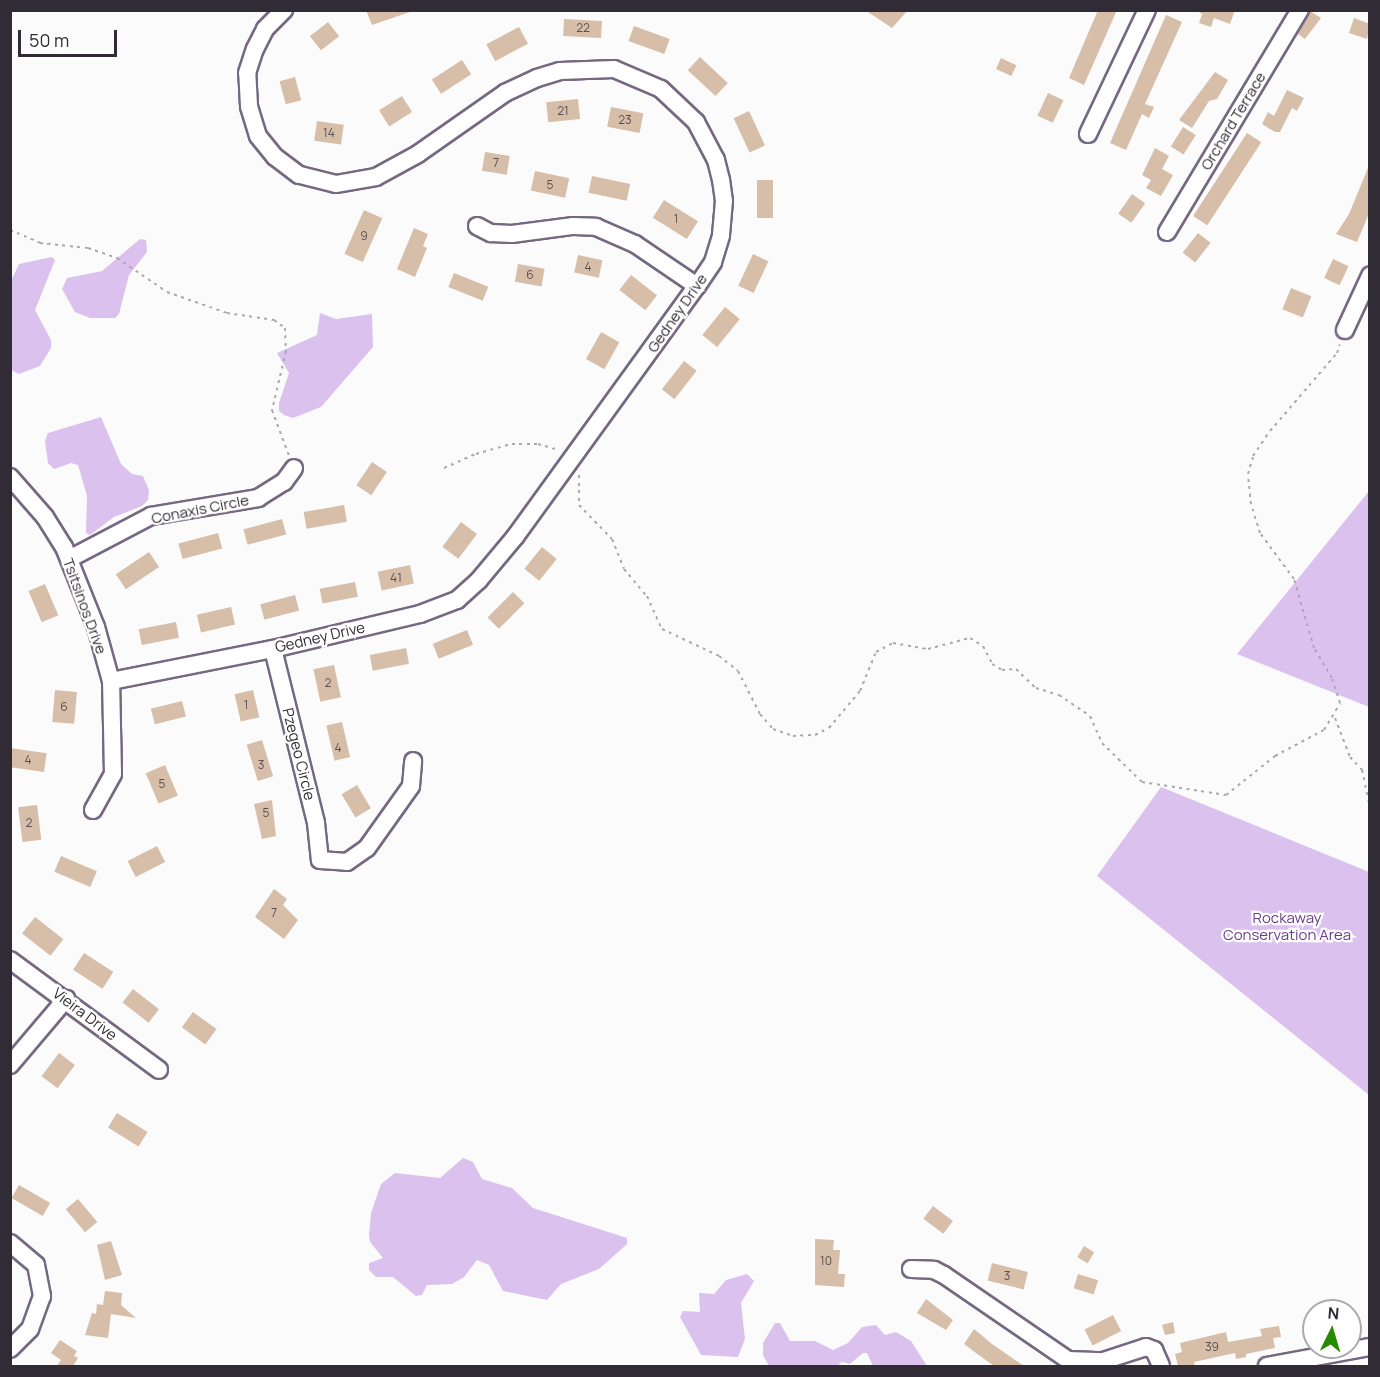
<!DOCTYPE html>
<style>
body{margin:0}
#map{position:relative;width:1380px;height:1377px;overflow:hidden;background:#fbfbfb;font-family:Manrope,sans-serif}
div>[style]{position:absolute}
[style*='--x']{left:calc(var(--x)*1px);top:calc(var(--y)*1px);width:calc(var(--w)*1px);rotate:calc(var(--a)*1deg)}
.green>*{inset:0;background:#dbc2ee}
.building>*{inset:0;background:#d7bea9;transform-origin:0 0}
.path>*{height:2px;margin-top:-1px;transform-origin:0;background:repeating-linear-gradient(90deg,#aba9ad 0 3px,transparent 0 7.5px)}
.roads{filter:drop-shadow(2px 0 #766881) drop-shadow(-2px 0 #766881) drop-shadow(0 2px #766881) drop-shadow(0 -2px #766881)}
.minor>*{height:16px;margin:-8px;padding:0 8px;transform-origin:8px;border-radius:8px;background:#fff}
span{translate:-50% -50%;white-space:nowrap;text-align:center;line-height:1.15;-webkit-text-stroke:4.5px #fff;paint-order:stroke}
.number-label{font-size:12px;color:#5a5052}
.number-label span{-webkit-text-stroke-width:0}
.street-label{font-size:15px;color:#312b35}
.park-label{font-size:15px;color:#6a3e86}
.frame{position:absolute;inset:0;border:12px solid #312b35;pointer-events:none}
.north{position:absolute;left:1302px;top:1299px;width:60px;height:60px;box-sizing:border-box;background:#fff;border:2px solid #adaaae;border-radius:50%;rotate:5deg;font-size:16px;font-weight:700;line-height:24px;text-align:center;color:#312b35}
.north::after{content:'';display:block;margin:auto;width:21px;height:27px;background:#268b00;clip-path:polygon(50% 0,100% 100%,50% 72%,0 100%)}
.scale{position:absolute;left:18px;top:30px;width:99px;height:27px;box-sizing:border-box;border:3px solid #312b35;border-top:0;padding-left:8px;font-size:18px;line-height:21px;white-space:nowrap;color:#312b35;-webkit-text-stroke:4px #fff;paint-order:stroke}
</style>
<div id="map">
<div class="green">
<div style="clip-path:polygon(140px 239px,146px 240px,147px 252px,129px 275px,119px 314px,115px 318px,90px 318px,75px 312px,62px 289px,67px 278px,102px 271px)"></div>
<div style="clip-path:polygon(52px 257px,55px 260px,35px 310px,51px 340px,51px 348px,40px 366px,19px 374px,11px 370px,11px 281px,19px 264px)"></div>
<div style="clip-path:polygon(320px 313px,336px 319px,372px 314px,373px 347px,321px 407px,293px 418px,284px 415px,279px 411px,279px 403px,289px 373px,277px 353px,317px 335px)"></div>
<div style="clip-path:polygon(101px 417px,121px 464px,132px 474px,143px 476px,149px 490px,148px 500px,142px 506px,114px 517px,90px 535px,86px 533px,87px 496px,78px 465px,71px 463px,54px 469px,48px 463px,45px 441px,48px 433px)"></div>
<div style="clip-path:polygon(1369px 491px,1369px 707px,1237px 654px)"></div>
<div style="clip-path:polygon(1161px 787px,1369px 872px,1369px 1095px,1097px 876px)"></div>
<div style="clip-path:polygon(463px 1158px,473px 1162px,482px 1179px,512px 1188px,533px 1208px,621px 1236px,627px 1238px,627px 1244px,599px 1269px,561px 1284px,547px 1300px,503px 1291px,489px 1265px,477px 1260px,464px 1277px,452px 1284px,427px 1285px,422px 1295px,416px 1296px,393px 1277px,376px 1277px,369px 1270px,369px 1263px,383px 1258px,370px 1242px,369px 1235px,371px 1213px,381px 1184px,395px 1173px,440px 1178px)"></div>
<div style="clip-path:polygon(747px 1274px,754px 1281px,741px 1303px,745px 1339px,738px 1357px,701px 1355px,680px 1317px,683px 1311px,700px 1312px,699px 1293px,714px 1294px,726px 1280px)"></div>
<div style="clip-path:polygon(775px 1323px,780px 1323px,790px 1341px,815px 1341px,833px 1350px,848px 1343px,862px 1327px,876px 1325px,885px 1335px,896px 1332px,911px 1341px,927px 1366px,873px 1366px,867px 1353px,863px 1353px,850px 1364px,842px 1362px,837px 1366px,769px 1366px,763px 1355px,763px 1343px)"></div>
</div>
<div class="building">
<div style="clip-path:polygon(366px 10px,410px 10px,410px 12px,372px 25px)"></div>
<div style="clip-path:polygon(865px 10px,908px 10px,892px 28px)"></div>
<div style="clip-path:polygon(1098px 10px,1117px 10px,1084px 85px,1069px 78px)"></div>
<div style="clip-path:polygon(1196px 10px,1235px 10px,1230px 24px,1214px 18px,1211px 27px,1199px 23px,1202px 14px)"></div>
<div style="clip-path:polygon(1310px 11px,1321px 18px,1305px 39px,1298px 34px)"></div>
<div style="clip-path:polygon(1166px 15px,1182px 22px,1145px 104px,1154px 107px,1149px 118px,1142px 114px,1126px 150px,1110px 143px)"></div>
<div style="clip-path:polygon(1354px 18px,1370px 24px,1367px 39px,1349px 33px)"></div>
<div style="left:564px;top:19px;width:38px;height:17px;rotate:3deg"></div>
<div style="left:328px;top:22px;width:18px;height:23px;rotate:52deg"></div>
<div style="left:634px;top:26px;width:38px;height:16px;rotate:20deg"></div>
<div style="left:519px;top:27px;width:19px;height:37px;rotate:62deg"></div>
<div style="left:700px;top:57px;width:38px;height:18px;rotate:43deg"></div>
<div style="left:1001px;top:58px;width:17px;height:12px;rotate:25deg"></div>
<div style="left:462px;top:60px;width:17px;height:36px;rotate:57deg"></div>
<div style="clip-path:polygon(1215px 72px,1228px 80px,1217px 99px,1209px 101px,1192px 128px,1179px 120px)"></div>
<div style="left:295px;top:77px;width:24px;height:16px;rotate:75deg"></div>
<div style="clip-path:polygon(1287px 90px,1304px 98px,1297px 111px,1292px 108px,1280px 132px,1275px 132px,1262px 124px,1268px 112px,1274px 116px)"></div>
<div style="left:1048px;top:93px;width:17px;height:25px;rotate:25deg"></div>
<div style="left:402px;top:96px;width:19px;height:27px;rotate:58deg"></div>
<div style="left:578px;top:99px;width:20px;height:32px;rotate:84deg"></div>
<div style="left:611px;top:107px;width:33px;height:20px;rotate:11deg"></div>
<div style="left:749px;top:111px;width:38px;height:17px;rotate:65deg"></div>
<div style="left:317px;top:121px;width:27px;height:20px;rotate:8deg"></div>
<div style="left:1183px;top:127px;width:15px;height:23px;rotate:32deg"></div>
<div style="left:1247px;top:133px;width:17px;height:99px;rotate:33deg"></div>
<div style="clip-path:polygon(1155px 148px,1169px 156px,1162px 169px,1173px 175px,1161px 196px,1146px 188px,1151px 180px,1142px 175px)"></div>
<div style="left:485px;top:152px;width:25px;height:19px;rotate:9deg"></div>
<div style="clip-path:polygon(1370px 163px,1370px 211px,1357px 242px,1336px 234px,1349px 214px)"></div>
<div style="left:535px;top:171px;width:35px;height:20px;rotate:12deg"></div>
<div style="left:592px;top:176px;width:39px;height:17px;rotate:12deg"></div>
<div style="left:757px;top:180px;width:16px;height:38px"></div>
<div style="left:1132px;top:194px;width:16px;height:24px;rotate:35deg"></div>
<div style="left:664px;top:200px;width:40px;height:21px;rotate:32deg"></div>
<div style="left:364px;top:210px;width:20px;height:48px;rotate:24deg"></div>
<div style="clip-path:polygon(414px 228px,428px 234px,423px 246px,427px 248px,415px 277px,397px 269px)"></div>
<div style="left:1198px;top:233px;width:16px;height:25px;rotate:38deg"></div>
<div style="left:753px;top:254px;width:17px;height:35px;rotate:25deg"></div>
<div style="left:578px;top:255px;width:25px;height:18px;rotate:12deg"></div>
<div style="left:1333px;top:259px;width:17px;height:21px;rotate:25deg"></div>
<div style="left:518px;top:264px;width:27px;height:18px;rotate:10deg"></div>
<div style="left:454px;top:273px;width:37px;height:15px;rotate:22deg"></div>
<div style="left:631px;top:275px;width:33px;height:19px;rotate:38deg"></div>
<div style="left:1291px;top:288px;width:22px;height:23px;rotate:22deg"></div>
<div style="left:725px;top:307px;width:19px;height:36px;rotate:39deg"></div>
<div style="left:601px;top:332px;width:21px;height:31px;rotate:29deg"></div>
<div style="left:684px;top:361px;width:16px;height:36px;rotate:38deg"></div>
<div style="left:372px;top:462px;width:18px;height:28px;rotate:34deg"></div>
<div style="left:344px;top:505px;width:17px;height:41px;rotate:80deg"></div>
<div style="left:282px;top:519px;width:16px;height:40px;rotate:75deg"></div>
<div style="left:461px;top:522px;width:20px;height:31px;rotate:37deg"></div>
<div style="left:218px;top:533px;width:16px;height:41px;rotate:75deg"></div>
<div style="left:542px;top:547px;width:19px;height:28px;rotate:39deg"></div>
<div style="left:149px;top:552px;width:18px;height:40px;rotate:56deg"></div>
<div style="left:410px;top:565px;width:19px;height:33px;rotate:78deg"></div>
<div style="left:355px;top:582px;width:15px;height:36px;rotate:79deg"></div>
<div style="left:45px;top:584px;width:34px;height:18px;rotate:67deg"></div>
<div style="left:513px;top:592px;width:16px;height:36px;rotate:45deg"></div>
<div style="left:295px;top:595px;width:16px;height:36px;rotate:75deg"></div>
<div style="left:231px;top:607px;width:18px;height:35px;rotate:77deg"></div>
<div style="left:176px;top:622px;width:16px;height:38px;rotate:79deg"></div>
<div style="left:467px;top:630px;width:16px;height:37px;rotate:68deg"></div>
<div style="left:406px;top:648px;width:16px;height:37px;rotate:79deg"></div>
<div style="left:334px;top:665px;width:33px;height:21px;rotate:78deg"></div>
<div style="left:55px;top:690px;width:22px;height:32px;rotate:5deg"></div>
<div style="left:253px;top:690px;width:28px;height:19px;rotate:77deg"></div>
<div style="left:182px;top:701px;width:16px;height:32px;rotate:76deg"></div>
<div style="left:342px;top:722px;width:36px;height:16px;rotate:77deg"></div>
<div style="left:262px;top:740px;width:38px;height:16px;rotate:73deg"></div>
<div style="left:10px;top:748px;width:37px;height:19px;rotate:8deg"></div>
<div style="left:165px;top:765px;width:33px;height:21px;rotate:67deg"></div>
<div style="left:357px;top:785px;width:27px;height:18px;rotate:59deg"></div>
<div style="clip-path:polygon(272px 800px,276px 836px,262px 839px,254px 804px)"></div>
<div style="left:37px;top:805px;width:35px;height:19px;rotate:83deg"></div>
<div style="left:157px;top:846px;width:18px;height:33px;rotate:63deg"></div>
<div style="left:61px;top:856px;width:39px;height:17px;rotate:23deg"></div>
<div style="clip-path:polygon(274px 889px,287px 899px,283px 905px,298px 920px,284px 939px,255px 917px)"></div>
<div style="left:35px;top:917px;width:36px;height:21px;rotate:38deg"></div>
<div style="left:84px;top:953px;width:35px;height:20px;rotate:33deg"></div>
<div style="left:133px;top:989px;width:33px;height:17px;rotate:38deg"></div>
<div style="left:193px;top:1012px;width:29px;height:19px;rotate:36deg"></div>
<div style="left:59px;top:1053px;width:20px;height:29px;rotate:37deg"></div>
<div style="left:117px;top:1113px;width:36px;height:17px;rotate:32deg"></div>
<div style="left:19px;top:1185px;width:36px;height:15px;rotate:30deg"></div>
<div style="left:78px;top:1199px;width:30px;height:16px;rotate:50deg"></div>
<div style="left:933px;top:1206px;width:25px;height:16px;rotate:37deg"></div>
<div style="clip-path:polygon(815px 1239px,834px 1240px,833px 1250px,840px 1250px,838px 1274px,845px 1274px,844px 1287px,815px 1285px)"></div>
<div style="clip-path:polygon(111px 1241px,122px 1275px,105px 1280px,97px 1245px)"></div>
<div style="left:1084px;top:1246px;width:12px;height:13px;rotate:31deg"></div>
<div style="left:992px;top:1263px;width:37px;height:18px;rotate:14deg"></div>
<div style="left:1078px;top:1274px;width:21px;height:15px;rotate:17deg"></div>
<div style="clip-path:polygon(105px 1291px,122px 1293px,121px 1305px,136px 1318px,111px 1314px,108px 1338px,85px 1335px,92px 1313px,96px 1314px,97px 1304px,103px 1305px)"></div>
<div style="clip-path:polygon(926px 1299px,953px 1320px,946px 1330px,917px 1313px)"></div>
<div style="left:1113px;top:1315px;width:18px;height:32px;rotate:63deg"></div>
<div style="clip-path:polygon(1173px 1322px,1175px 1333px,1165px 1335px,1162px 1325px)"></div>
<div style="clip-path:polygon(1279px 1326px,1281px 1337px,1273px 1338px,1275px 1348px,1246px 1354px,1246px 1357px,1236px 1359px,1235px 1353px,1194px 1362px,1195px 1366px,1178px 1366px,1175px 1354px,1182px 1352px,1180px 1343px,1226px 1332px,1228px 1342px,1262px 1336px,1260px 1329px)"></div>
<div style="clip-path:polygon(974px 1329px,992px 1344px,1024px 1366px,994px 1366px,976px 1353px,964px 1344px)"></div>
<div style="clip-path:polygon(60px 1340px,77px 1351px,74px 1356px,78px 1358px,73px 1366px,57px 1366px,61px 1360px,51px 1353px)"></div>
</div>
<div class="path">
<div style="--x:10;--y:230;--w:33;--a:23"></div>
<div style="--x:40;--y:243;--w:48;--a:5.9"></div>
<div style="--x:88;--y:248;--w:31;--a:19"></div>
<div style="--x:117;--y:258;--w:60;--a:34.2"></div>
<div style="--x:167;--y:292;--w:64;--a:19.3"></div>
<div style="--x:227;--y:313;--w:48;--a:8.5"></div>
<div style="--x:274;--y:320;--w:14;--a:36"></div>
<div style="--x:285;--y:328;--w:23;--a:88"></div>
<div style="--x:286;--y:351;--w:61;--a:103.3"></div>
<div style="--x:272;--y:410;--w:49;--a:69.7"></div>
<div style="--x:444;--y:468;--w:35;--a:-24"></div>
<div style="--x:476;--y:454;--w:37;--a:-16"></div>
<div style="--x:512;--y:444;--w:26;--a:0"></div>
<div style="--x:538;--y:444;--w:22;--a:16"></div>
<div style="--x:579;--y:475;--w:30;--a:90"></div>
<div style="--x:579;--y:505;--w:47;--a:45.9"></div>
<div style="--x:612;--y:539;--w:32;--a:68"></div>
<div style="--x:624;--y:569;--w:35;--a:50"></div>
<div style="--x:647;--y:596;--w:36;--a:66"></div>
<div style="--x:662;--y:629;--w:63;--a:25.3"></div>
<div style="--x:719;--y:656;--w:24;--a:38"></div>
<div style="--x:738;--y:671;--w:48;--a:62.9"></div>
<div style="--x:760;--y:714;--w:20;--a:49"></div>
<div style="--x:773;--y:729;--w:21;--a:19"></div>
<div style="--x:793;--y:736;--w:22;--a:-3"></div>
<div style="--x:815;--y:735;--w:16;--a:-27"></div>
<div style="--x:829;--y:728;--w:48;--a:-50"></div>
<div style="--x:860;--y:691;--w:42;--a:-67.7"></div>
<div style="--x:876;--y:652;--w:19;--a:-28"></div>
<div style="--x:893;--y:643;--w:36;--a:10"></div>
<div style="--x:928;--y:649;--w:43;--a:-14.7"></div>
<div style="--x:970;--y:638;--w:15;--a:32"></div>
<div style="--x:983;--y:646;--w:20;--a:63"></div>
<div style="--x:992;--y:664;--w:12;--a:31"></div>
<div style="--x:1002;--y:670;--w:14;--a:-4"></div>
<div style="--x:1016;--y:669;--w:28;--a:44"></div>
<div style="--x:1036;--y:688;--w:24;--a:17"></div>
<div style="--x:1059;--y:695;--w:37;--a:34"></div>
<div style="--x:1090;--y:716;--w:30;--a:66"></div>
<div style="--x:1102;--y:743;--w:56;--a:44.3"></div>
<div style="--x:1142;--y:782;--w:85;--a:8.8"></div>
<div style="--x:1226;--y:795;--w:63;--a:-38.5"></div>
<div style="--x:1275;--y:756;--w:55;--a:-28"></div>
<div style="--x:1324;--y:730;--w:31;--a:-59"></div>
<div style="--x:1340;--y:703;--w:26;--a:-108"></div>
<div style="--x:1332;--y:678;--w:35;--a:-121"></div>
<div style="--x:1314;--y:648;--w:72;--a:-106.2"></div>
<div style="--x:1294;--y:579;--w:57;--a:-126.5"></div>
<div style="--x:1260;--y:533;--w:30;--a:-107"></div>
<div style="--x:1251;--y:504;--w:30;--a:-96"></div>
<div style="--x:1248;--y:474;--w:19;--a:-74"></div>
<div style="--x:1253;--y:456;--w:30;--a:-56"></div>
<div style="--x:1270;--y:431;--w:103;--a:-49.3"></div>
<div style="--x:1337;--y:353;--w:9;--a:-72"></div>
<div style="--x:1335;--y:718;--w:42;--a:69"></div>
<div style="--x:1350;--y:757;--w:18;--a:47"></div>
<div style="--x:1362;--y:770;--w:39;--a:78"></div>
</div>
<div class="roads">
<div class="minor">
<div style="--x:1088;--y:134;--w:137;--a:-64.6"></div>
<div style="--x:477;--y:226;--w:16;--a:27"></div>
<div style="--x:491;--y:233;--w:21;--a:3"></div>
<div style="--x:512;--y:234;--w:62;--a:-7.5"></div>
<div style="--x:573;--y:226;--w:23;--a:2"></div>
<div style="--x:596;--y:227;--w:43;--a:23.6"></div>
<div style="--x:635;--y:244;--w:75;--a:34.1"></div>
<div style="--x:1167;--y:232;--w:259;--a:-59.1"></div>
<div style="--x:1345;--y:330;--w:60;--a:-65.2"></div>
<div style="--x:10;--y:477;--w:53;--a:48.8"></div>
<div style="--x:45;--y:517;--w:36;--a:58"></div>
<div style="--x:64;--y:547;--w:86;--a:68.2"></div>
<div style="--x:96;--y:627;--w:56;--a:74.5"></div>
<div style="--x:69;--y:559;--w:93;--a:-27.7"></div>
<div style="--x:151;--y:516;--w:109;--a:-9.5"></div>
<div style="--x:258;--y:498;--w:31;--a:-32"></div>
<div style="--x:284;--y:482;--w:17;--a:-54"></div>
<div style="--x:273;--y:649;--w:179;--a:76.1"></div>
<div style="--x:316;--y:823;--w:37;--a:84"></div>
<div style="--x:320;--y:860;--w:27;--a:4"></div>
<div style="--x:347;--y:862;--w:24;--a:-35"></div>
<div style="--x:367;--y:848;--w:76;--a:-54.6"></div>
<div style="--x:411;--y:786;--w:25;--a:-85"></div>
<div style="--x:93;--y:810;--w:41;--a:-60.9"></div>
<div style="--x:113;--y:774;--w:93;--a:-91.2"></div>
<div style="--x:111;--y:681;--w:165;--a:-11.2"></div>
<div style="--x:273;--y:649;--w:151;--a:-13.4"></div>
<div style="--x:420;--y:614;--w:40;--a:-21"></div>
<div style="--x:457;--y:600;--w:30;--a:-42"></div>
<div style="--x:479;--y:580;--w:56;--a:-50.1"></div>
<div style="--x:515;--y:537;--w:310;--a:-54.1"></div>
<div style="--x:697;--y:286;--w:29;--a:-56"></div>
<div style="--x:713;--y:262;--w:28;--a:-73"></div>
<div style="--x:721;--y:235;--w:34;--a:-85"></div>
<div style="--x:724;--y:201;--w:21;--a:-98"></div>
<div style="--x:721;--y:180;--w:21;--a:-104"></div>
<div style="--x:716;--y:160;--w:43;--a:-117.8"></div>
<div style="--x:696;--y:122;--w:48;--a:-136.7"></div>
<div style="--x:661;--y:89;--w:51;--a:-156.9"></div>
<div style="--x:614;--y:69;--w:54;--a:177.9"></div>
<div style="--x:560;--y:71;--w:24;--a:163"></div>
<div style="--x:537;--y:78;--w:35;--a:155"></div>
<div style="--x:505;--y:93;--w:106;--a:145"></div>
<div style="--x:418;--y:154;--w:48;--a:151.3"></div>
<div style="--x:376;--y:177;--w:41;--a:170.1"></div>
<div style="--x:336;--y:184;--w:38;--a:-166"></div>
<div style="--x:299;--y:175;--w:30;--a:-143"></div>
<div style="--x:275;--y:157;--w:27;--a:-129"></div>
<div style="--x:258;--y:136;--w:31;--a:-107"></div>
<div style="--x:249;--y:106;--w:33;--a:-93"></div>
<div style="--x:247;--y:73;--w:25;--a:-72"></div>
<div style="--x:255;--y:49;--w:22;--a:-63"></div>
<div style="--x:265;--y:29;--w:27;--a:-45"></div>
<div style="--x:10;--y:960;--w:185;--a:36.4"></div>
<div style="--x:10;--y:1065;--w:87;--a:-49.7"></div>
<div style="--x:10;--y:1243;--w:34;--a:40"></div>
<div style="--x:36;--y:1265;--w:32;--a:79"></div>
<div style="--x:42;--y:1296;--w:35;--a:110"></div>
<div style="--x:30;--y:1329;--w:28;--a:135"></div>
<div style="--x:911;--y:1269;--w:23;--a:2"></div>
<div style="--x:934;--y:1270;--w:11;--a:27"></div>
<div style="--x:944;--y:1275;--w:150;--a:34.4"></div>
<div style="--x:1068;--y:1360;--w:35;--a:2"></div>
<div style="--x:1103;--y:1361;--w:45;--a:-18"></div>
<div style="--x:1146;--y:1347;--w:9;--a:21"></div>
<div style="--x:1154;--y:1350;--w:17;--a:66"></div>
<div style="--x:1267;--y:1366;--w:105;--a:-10.5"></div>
</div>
</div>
<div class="number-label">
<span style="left:583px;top:28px">22</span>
<span style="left:563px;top:111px">21</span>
<span style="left:625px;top:120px">23</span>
<span style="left:329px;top:133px">14</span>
<span style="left:496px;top:163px">7</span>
<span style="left:550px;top:185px">5</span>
<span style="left:676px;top:219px">1</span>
<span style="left:364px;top:236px">9</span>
<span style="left:588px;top:267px">4</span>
<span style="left:530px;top:275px">6</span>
<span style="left:396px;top:578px">41</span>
<span style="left:328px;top:683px">2</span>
<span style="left:246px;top:705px">1</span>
<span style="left:64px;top:707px">6</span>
<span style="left:338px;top:748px">4</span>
<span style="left:28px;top:760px">4</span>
<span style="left:261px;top:765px">3</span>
<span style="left:162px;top:784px">5</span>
<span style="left:266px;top:813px">5</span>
<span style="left:29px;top:823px">2</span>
<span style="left:274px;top:913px">7</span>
<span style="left:826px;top:1261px">10</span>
<span style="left:1007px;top:1276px">3</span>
<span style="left:1212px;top:1347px">39</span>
</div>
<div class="street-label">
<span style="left:1233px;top:121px;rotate:-59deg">Orchard Terrace</span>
<span style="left:677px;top:313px;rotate:-55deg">Gedney Drive</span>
<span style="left:200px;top:509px;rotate:-11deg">Conaxis Circle</span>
<span style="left:85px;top:606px;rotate:70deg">Tsitsinos Drive</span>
<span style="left:320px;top:637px;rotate:-13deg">Gedney Drive</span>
<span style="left:299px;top:754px;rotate:76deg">Pzegeo Circle</span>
<span style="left:85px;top:1014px;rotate:37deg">Vieira Drive</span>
</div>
<div class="park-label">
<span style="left:1287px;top:926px">Rockaway<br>Conservation Area</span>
</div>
<div class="frame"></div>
<div class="north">N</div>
<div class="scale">50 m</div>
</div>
